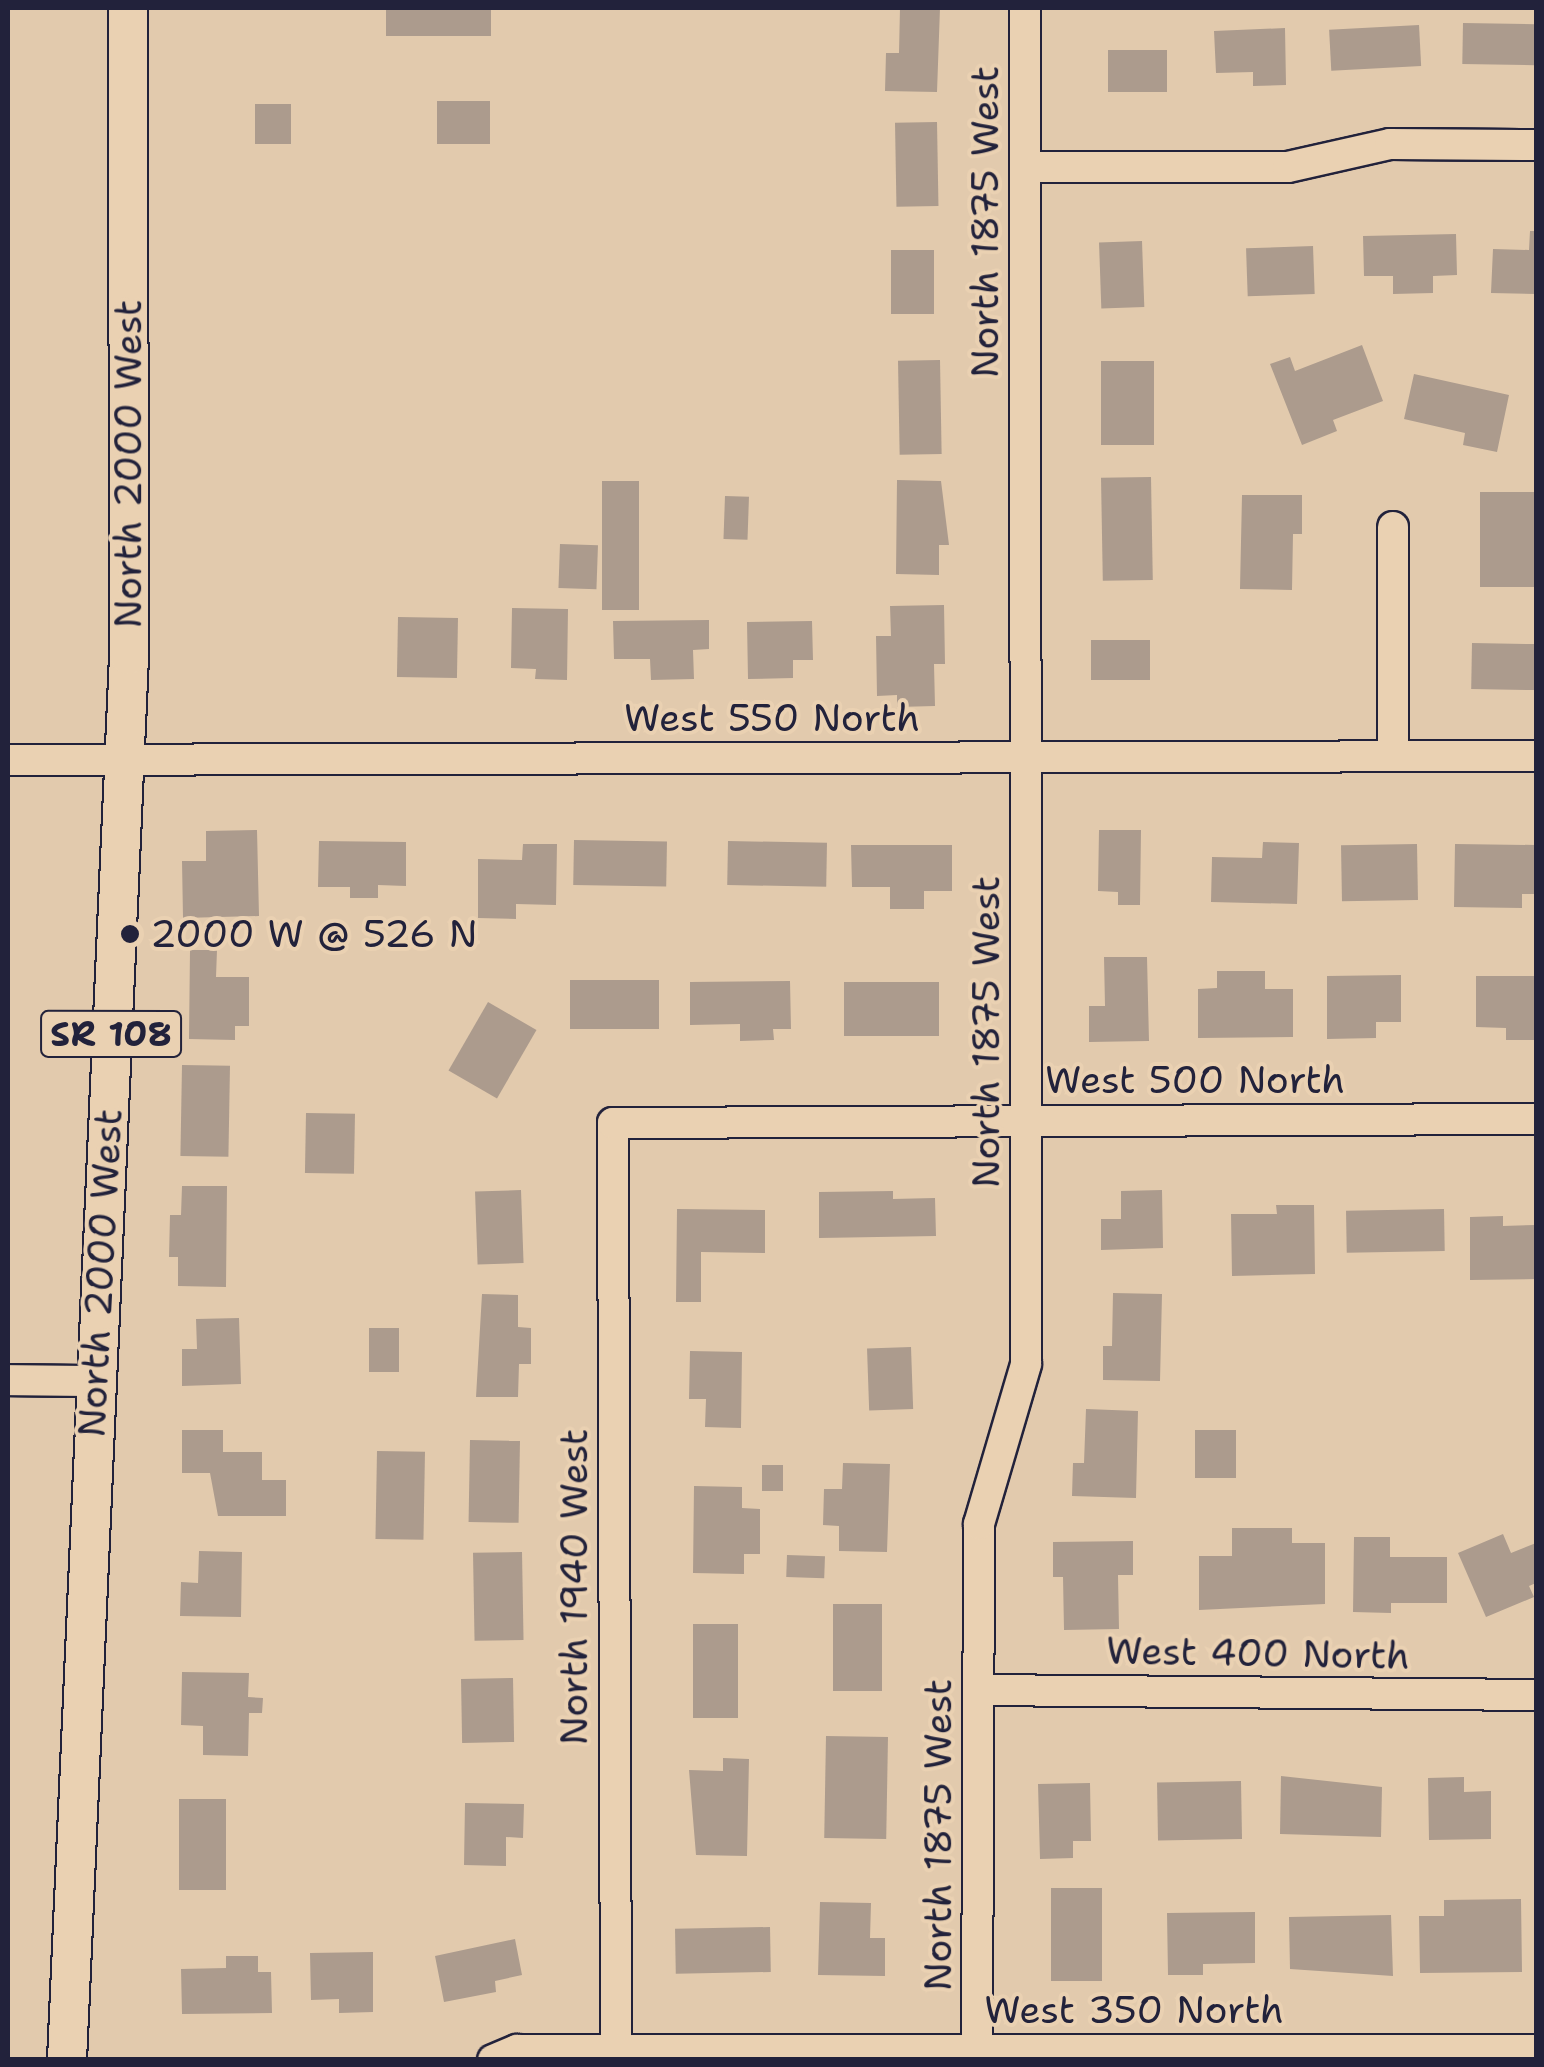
<!DOCTYPE html>
<style>
body{margin:0}
#map{position:relative;width:1544px;height:2067px;overflow:hidden;background:#e2caad;font-family:"Shantell Sans",sans-serif}
div>[style]{position:absolute}
[style*='--x']{left:calc(var(--x)*1px);top:calc(var(--y)*1px);width:calc(var(--w)*1px);rotate:calc(var(--a)*1deg)}
.building>*{inset:0;background:#ac9b8d;transform-origin:0 0}
.roads{filter:drop-shadow(2px 0 #22223b) drop-shadow(-2px 0 #22223b) drop-shadow(0 2px #22223b) drop-shadow(0 -2px #22223b)}
.minor>*{height:30px;margin:-15px;padding:0 15px;transform-origin:15px;border-radius:15px;background:#ead1b2}
.major>*{height:38px;margin:-19px;padding:0 19px;transform-origin:19px;border-radius:19px;background:#ead1b2}
.dots>*{width:28px;height:28px;translate:-50% -50%;box-sizing:border-box;border:5px solid #ead1b2;border-radius:50%}
span{translate:-50% -50%;white-space:nowrap;text-align:center;line-height:1.15;-webkit-text-stroke:8px #ead1b2;paint-order:stroke}
.shield-label span{padding:2px 8px;background:#ead1b2;border:2px solid;border-radius:8px;-webkit-text-stroke-width:0}
.shield-label{font-size:35px;color:#22223b;font-weight:700}
.street-label{font-size:38px;color:#22223b}
.poi-label{font-size:38px;color:#22223b}
.left{translate:0 -50%;text-align:left}
.frame{position:absolute;inset:0;border:10px solid #22223b;pointer-events:none}
</style>
<div id="map">
<div class="building">
<div style="left:386px;top:8px;width:105px;height:28px"></div>
<div style="clip-path:polygon(900px 8px,940px 8px,937px 92px,885px 91px,886px 53px,899px 53px)"></div>
<div style="left:1463px;top:23px;width:73px;height:41px;rotate:1deg"></div>
<div style="left:1419px;top:25px;width:41px;height:90px;rotate:87deg"></div>
<div style="clip-path:polygon(1285px 28px,1286px 85px,1253px 86px,1253px 72px,1216px 73px,1214px 31px)"></div>
<div style="left:1167px;top:50px;width:42px;height:59px;rotate:90deg"></div>
<div style="left:437px;top:101px;width:53px;height:43px"></div>
<div style="left:255px;top:104px;width:36px;height:40px"></div>
<div style="left:937px;top:122px;width:84px;height:42px;rotate:89deg"></div>
<div style="clip-path:polygon(1530px 231px,1536px 231px,1536px 294px,1491px 293px,1493px 249px,1529px 250px)"></div>
<div style="clip-path:polygon(1456px 234px,1457px 275px,1433px 276px,1433px 293px,1393px 294px,1393px 276px,1364px 276px,1363px 236px)"></div>
<div style="left:1142px;top:241px;width:66px;height:43px;rotate:88deg"></div>
<div style="left:1313px;top:246px;width:48px;height:67px;rotate:88deg"></div>
<div style="left:934px;top:250px;width:64px;height:43px;rotate:90deg"></div>
<div style="clip-path:polygon(1362px 345px,1383px 401px,1333px 420px,1337px 431px,1302px 445px,1270px 364px,1290px 357px,1295px 371px)"></div>
<div style="left:940px;top:360px;width:94px;height:42px;rotate:89deg"></div>
<div style="left:1101px;top:361px;width:53px;height:84px"></div>
<div style="clip-path:polygon(1414px 374px,1509px 395px,1497px 452px,1463px 445px,1465px 433px,1404px 419px)"></div>
<div style="left:1151px;top:477px;width:103px;height:50px;rotate:89deg"></div>
<div style="clip-path:polygon(897px 480px,941px 481px,949px 545px,939px 545px,939px 575px,896px 574px)"></div>
<div style="left:602px;top:481px;width:37px;height:129px"></div>
<div style="left:1536px;top:492px;width:95px;height:56px;rotate:90deg"></div>
<div style="clip-path:polygon(1242px 495px,1302px 495px,1302px 534px,1293px 534px,1292px 590px,1240px 589px)"></div>
<div style="left:725px;top:496px;width:24px;height:43px;rotate:2deg"></div>
<div style="left:560px;top:544px;width:38px;height:44px;rotate:2deg"></div>
<div style="clip-path:polygon(944px 605px,945px 664px,934px 664px,935px 706px,897px 707px,897px 695px,877px 696px,876px 636px,891px 636px,890px 606px)"></div>
<div style="clip-path:polygon(512px 608px,568px 609px,567px 680px,535px 679px,536px 669px,511px 668px)"></div>
<div style="left:398px;top:617px;width:60px;height:60px;rotate:1deg"></div>
<div style="clip-path:polygon(709px 620px,709px 649px,693px 650px,694px 679px,651px 680px,650px 659px,614px 659px,613px 621px)"></div>
<div style="clip-path:polygon(812px 621px,813px 660px,793px 660px,793px 678px,748px 679px,747px 622px)"></div>
<div style="left:1150px;top:640px;width:40px;height:59px;rotate:90deg"></div>
<div style="left:1472px;top:643px;width:64px;height:46px;rotate:1deg"></div>
<div style="clip-path:polygon(257px 830px,259px 916px,183px 918px,182px 861px,206px 861px,206px 831px)"></div>
<div style="clip-path:polygon(1099px 830px,1141px 830px,1140px 905px,1118px 905px,1118px 892px,1098px 891px)"></div>
<div style="left:574px;top:840px;width:93px;height:45px;rotate:1deg"></div>
<div style="clip-path:polygon(319px 841px,406px 842px,406px 886px,378px 885px,378px 898px,350px 898px,350px 887px,318px 887px)"></div>
<div style="left:728px;top:841px;width:99px;height:44px;rotate:1deg"></div>
<div style="clip-path:polygon(1263px 842px,1299px 843px,1297px 904px,1211px 902px,1212px 857px,1262px 858px)"></div>
<div style="clip-path:polygon(523px 844px,557px 844px,556px 905px,516px 904px,516px 919px,478px 918px,478px 859px,522px 860px)"></div>
<div style="left:1417px;top:844px;width:56px;height:76px;rotate:89deg"></div>
<div style="clip-path:polygon(1455px 844px,1536px 845px,1536px 894px,1522px 894px,1522px 908px,1454px 907px)"></div>
<div style="clip-path:polygon(851px 845px,952px 845px,952px 891px,924px 891px,924px 909px,890px 909px,890px 887px,852px 887px)"></div>
<div style="clip-path:polygon(190px 950px,217px 950px,216px 977px,249px 977px,249px 1026px,235px 1026px,235px 1040px,189px 1039px)"></div>
<div style="clip-path:polygon(1104px 957px,1147px 957px,1149px 1041px,1089px 1042px,1089px 1006px,1105px 1006px)"></div>
<div style="clip-path:polygon(1217px 971px,1265px 971px,1265px 989px,1293px 989px,1293px 1037px,1198px 1038px,1198px 989px,1217px 988px)"></div>
<div style="clip-path:polygon(1401px 975px,1401px 1022px,1376px 1022px,1376px 1038px,1327px 1039px,1327px 976px)"></div>
<div style="clip-path:polygon(1476px 976px,1536px 976px,1536px 1040px,1506px 1040px,1506px 1028px,1476px 1027px)"></div>
<div style="left:659px;top:980px;width:49px;height:89px;rotate:90deg"></div>
<div style="clip-path:polygon(790px 981px,791px 1029px,773px 1029px,774px 1040px,740px 1041px,740px 1024px,690px 1025px,690px 982px)"></div>
<div style="left:939px;top:982px;width:54px;height:95px;rotate:90deg"></div>
<div style="left:488px;top:1002px;width:56px;height:79px;rotate:30deg"></div>
<div style="left:182px;top:1065px;width:48px;height:91px;rotate:1deg"></div>
<div style="left:306px;top:1113px;width:49px;height:60px;rotate:1deg"></div>
<div style="clip-path:polygon(182px 1186px,227px 1186px,226px 1287px,178px 1286px,178px 1257px,169px 1257px,170px 1215px,181px 1215px)"></div>
<div style="left:521px;top:1190px;width:73px;height:46px;rotate:88deg"></div>
<div style="clip-path:polygon(1162px 1190px,1163px 1248px,1101px 1250px,1101px 1219px,1121px 1219px,1121px 1191px)"></div>
<div style="clip-path:polygon(893px 1191px,893px 1199px,935px 1198px,936px 1236px,819px 1238px,819px 1192px)"></div>
<div style="clip-path:polygon(1276px 1205px,1314px 1205px,1315px 1274px,1232px 1276px,1231px 1214px,1277px 1214px)"></div>
<div style="clip-path:polygon(677px 1209px,765px 1210px,765px 1253px,701px 1252px,701px 1302px,676px 1302px)"></div>
<div style="left:1444px;top:1209px;width:42px;height:98px;rotate:89deg"></div>
<div style="clip-path:polygon(1503px 1216px,1503px 1226px,1536px 1225px,1536px 1279px,1470px 1280px,1470px 1217px)"></div>
<div style="clip-path:polygon(1113px 1293px,1162px 1294px,1160px 1381px,1103px 1380px,1103px 1346px,1112px 1346px)"></div>
<div style="clip-path:polygon(482px 1294px,518px 1295px,518px 1327px,531px 1328px,531px 1364px,519px 1364px,518px 1397px,476px 1397px)"></div>
<div style="clip-path:polygon(239px 1318px,241px 1384px,182px 1386px,182px 1349px,197px 1349px,196px 1319px)"></div>
<div style="left:369px;top:1328px;width:30px;height:44px"></div>
<div style="left:911px;top:1347px;width:62px;height:44px;rotate:88deg"></div>
<div style="clip-path:polygon(690px 1351px,742px 1352px,741px 1428px,705px 1427px,706px 1399px,689px 1399px)"></div>
<div style="clip-path:polygon(1086px 1409px,1138px 1411px,1136px 1498px,1072px 1496px,1073px 1463px,1084px 1463px)"></div>
<div style="clip-path:polygon(182px 1430px,223px 1430px,223px 1452px,262px 1452px,262px 1480px,286px 1480px,286px 1516px,218px 1516px,210px 1473px,182px 1473px)"></div>
<div style="left:1195px;top:1430px;width:41px;height:48px"></div>
<div style="left:470px;top:1440px;width:50px;height:82px;rotate:1deg"></div>
<div style="left:377px;top:1451px;width:48px;height:88px;rotate:1deg"></div>
<div style="clip-path:polygon(843px 1463px,890px 1464px,887px 1552px,839px 1551px,839px 1526px,823px 1525px,824px 1489px,842px 1489px)"></div>
<div style="left:762px;top:1465px;width:21px;height:26px"></div>
<div style="clip-path:polygon(694px 1486px,742px 1487px,742px 1508px,760px 1509px,760px 1554px,744px 1554px,744px 1574px,693px 1573px)"></div>
<div style="clip-path:polygon(1232px 1528px,1292px 1528px,1292px 1543px,1325px 1543px,1325px 1604px,1199px 1610px,1199px 1556px,1232px 1556px)"></div>
<div style="clip-path:polygon(1503px 1534px,1511px 1553px,1536px 1543px,1536px 1583px,1529px 1586px,1534px 1597px,1486px 1617px,1458px 1553px)"></div>
<div style="clip-path:polygon(1354px 1537px,1390px 1537px,1390px 1557px,1447px 1557px,1447px 1603px,1391px 1603px,1391px 1613px,1353px 1612px)"></div>
<div style="clip-path:polygon(1133px 1541px,1133px 1575px,1118px 1575px,1119px 1629px,1064px 1630px,1063px 1577px,1053px 1577px,1053px 1542px)"></div>
<div style="clip-path:polygon(199px 1551px,242px 1552px,241px 1617px,180px 1616px,181px 1582px,198px 1583px)"></div>
<div style="left:522px;top:1552px;width:88px;height:49px;rotate:89deg"></div>
<div style="left:787px;top:1555px;width:38px;height:22px;rotate:2deg"></div>
<div style="left:882px;top:1604px;width:87px;height:49px;rotate:90deg"></div>
<div style="left:693px;top:1624px;width:45px;height:94px"></div>
<div style="clip-path:polygon(182px 1672px,249px 1673px,248px 1697px,263px 1698px,262px 1713px,249px 1713px,248px 1756px,203px 1755px,203px 1726px,181px 1725px)"></div>
<div style="left:513px;top:1678px;width:64px;height:52px;rotate:89deg"></div>
<div style="left:826px;top:1736px;width:62px;height:102px;rotate:1deg"></div>
<div style="clip-path:polygon(723px 1758px,749px 1759px,747px 1856px,696px 1855px,689px 1770px,723px 1771px)"></div>
<div style="clip-path:polygon(1281px 1776px,1382px 1787px,1381px 1837px,1280px 1834px)"></div>
<div style="clip-path:polygon(1464px 1777px,1464px 1792px,1491px 1791px,1491px 1839px,1429px 1840px,1428px 1778px)"></div>
<div style="left:1241px;top:1781px;width:58px;height:84px;rotate:89deg"></div>
<div style="clip-path:polygon(1090px 1783px,1091px 1841px,1073px 1841px,1073px 1858px,1040px 1859px,1038px 1784px)"></div>
<div style="left:179px;top:1799px;width:47px;height:91px"></div>
<div style="clip-path:polygon(465px 1803px,524px 1804px,523px 1838px,506px 1837px,506px 1866px,464px 1865px)"></div>
<div style="left:1051px;top:1888px;width:51px;height:93px"></div>
<div style="clip-path:polygon(1521px 1899px,1522px 1972px,1420px 1973px,1419px 1916px,1444px 1916px,1444px 1900px)"></div>
<div style="clip-path:polygon(820px 1902px,871px 1903px,870px 1938px,885px 1938px,885px 1976px,818px 1975px)"></div>
<div style="clip-path:polygon(1255px 1912px,1255px 1963px,1203px 1964px,1203px 1975px,1168px 1975px,1167px 1913px)"></div>
<div style="clip-path:polygon(1391px 1915px,1393px 1976px,1290px 1969px,1289px 1917px)"></div>
<div style="left:770px;top:1927px;width:45px;height:95px;rotate:89deg"></div>
<div style="clip-path:polygon(515px 1939px,522px 1975px,495px 1981px,496px 1992px,444px 2002px,435px 1956px)"></div>
<div style="clip-path:polygon(373px 1952px,373px 2012px,339px 2013px,339px 1999px,311px 2000px,310px 1953px)"></div>
<div style="clip-path:polygon(226px 1956px,258px 1956px,258px 1972px,271px 1972px,272px 2013px,182px 2014px,181px 1969px,226px 1968px)"></div>
</div>
<div class="roads">
<div class="minor">
<div style="--x:1025;--y:167;--w:263;--a:0"></div>
<div style="--x:1288;--y:167;--w:105;--a:-12.7"></div>
<div style="--x:1390;--y:144;--w:146;--a:0.4"></div>
<div style="--x:1393;--y:527;--w:229;--a:90"></div>
<div style="--x:8;--y:760;--w:1528;--a:-0.15"></div>
<div style="--x:8;--y:1380;--w:86;--a:0.7"></div>
<div style="--x:978;--y:1690;--w:558;--a:0.51"></div>
<div style="--x:616;--y:2050;--w:927;--a:-90.19"></div>
<div style="--x:613;--y:1123;--w:923;--a:-0.25"></div>
<div style="--x:977;--y:2050;--w:526;--a:-89.78"></div>
<div style="--x:979;--y:1524;--w:167;--a:-73.6"></div>
<div style="--x:1026;--y:1364;--w:1356;--a:-90.04"></div>
<div style="--x:493;--y:2060;--w:26;--a:-23"></div>
<div style="--x:517;--y:2050;--w:1019;--a:0"></div>
</div>
<div class="major">
<div style="--x:67;--y:2060;--w:1406;--a:-87.47"></div>
<div style="--x:129;--y:655;--w:647;--a:-90.09"></div>
</div>
</div>
<div class="dots">
<div style="left:130px;top:934px;background:#22223b"></div>
</div>
<div class="shield-label">
<span style="left:111px;top:1034px">SR 108</span>
</div>
<div class="street-label">
<span style="left:985px;top:222px;rotate:-90deg">North 1875 West</span>
<span style="left:128px;top:464px;rotate:-90deg">North 2000 West</span>
<span style="left:772px;top:718px">West 550 North</span>
<span style="left:986px;top:1032px;rotate:-90deg">North 1875 West</span>
<span style="left:1195px;top:1080px">West 500 North</span>
<span style="left:100px;top:1273px;rotate:-87deg">North 2000 West</span>
<span style="left:574px;top:1587px;rotate:-90deg">North 1940 West</span>
<span style="left:1258px;top:1653px;rotate:1deg">West 400 North</span>
<span style="left:938px;top:1835px;rotate:-90deg">North 1875 West</span>
<span style="left:1134px;top:2010px">West 350 North</span>
</div>
<div class="poi-label">
<span class="left" style="left:150px;top:934px">2000 W @ 526 N</span>
</div>
<div class="frame"></div>
</div>
